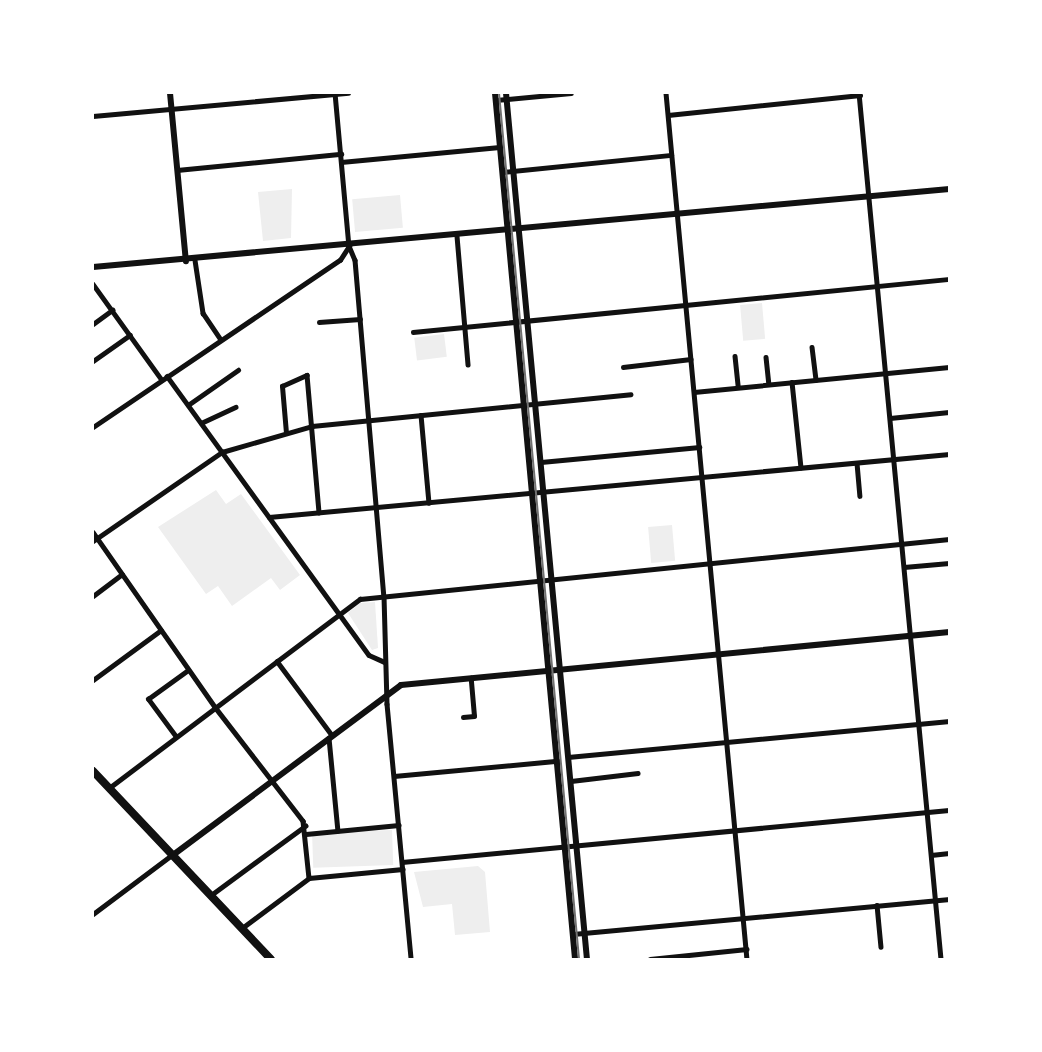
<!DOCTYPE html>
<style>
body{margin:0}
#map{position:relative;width:1042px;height:1052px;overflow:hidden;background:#fff;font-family:"Crimson Pro",serif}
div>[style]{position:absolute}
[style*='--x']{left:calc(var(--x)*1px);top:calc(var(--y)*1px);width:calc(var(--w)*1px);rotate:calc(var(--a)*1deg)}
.green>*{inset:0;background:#eee;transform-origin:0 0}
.minor>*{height:4.5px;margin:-2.25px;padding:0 2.25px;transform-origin:2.25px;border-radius:2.25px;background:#111}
.tertiary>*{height:6px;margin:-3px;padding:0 3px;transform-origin:3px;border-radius:3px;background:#111}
.primary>*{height:8px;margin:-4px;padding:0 4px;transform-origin:4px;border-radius:4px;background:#111}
.tram>*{height:2px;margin:-1px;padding:0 1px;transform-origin:1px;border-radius:1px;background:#707070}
span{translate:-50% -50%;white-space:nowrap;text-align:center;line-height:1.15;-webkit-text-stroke:7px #fff;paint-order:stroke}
.frame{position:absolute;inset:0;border:94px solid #fff;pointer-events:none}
</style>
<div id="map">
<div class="green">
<div style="clip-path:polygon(292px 189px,291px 238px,263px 241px,258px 192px)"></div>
<div style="left:400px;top:195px;width:33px;height:48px;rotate:85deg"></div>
<div style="left:762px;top:303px;width:36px;height:22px;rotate:85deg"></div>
<div style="left:444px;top:334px;width:23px;height:30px;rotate:83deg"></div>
<div style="clip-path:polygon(216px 490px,226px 504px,241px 494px,300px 575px,280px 590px,271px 578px,232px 606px,218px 586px,206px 594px,158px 527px)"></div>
<div style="left:672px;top:525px;width:36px;height:24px;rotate:85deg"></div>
<div style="clip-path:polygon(375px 602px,378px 648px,372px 650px,348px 613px,360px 603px)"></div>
<div style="left:392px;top:830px;width:35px;height:80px;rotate:88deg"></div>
<div style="clip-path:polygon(478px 866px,485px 872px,490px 932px,455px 935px,452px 904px,423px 907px,414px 872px)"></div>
</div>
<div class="minor">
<div style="--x:335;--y:93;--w:154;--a:84.8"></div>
<div style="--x:349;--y:246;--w:15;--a:67"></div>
<div style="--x:355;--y:260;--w:337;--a:85.1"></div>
<div style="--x:384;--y:596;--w:108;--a:88.4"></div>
<div style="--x:387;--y:704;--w:256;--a:84.6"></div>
<div style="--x:666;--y:93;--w:870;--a:84.66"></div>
<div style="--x:859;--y:93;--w:870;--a:84.59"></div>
<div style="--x:496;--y:100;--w:75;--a:-5.3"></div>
<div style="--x:668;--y:115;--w:193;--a:-5.9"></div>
<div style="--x:93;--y:116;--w:256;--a:-5.2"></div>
<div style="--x:341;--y:162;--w:159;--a:-5.4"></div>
<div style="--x:177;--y:170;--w:165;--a:-5.6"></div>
<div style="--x:503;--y:172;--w:169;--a:-5.8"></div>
<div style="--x:457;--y:236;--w:129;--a:85.1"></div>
<div style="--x:195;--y:260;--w:54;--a:81.4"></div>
<div style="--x:203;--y:313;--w:32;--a:56"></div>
<div style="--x:93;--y:284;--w:118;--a:54.3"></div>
<div style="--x:319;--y:322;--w:41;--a:-4.2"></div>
<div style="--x:93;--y:324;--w:24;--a:-36"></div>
<div style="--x:413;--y:332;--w:539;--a:-5.65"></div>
<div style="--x:812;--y:347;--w:33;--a:83"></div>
<div style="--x:735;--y:356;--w:31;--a:84"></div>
<div style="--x:766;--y:357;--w:27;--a:84"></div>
<div style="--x:93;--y:361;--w:45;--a:-35.1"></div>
<div style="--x:623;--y:367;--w:68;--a:-6.7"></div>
<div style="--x:167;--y:376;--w:344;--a:54.1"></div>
<div style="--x:369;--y:655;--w:17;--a:24"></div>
<div style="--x:792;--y:382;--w:86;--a:84"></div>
<div style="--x:694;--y:392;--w:256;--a:-5.6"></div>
<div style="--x:188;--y:405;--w:61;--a:-35"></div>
<div style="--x:421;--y:415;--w:88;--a:84.8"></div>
<div style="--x:890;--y:418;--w:59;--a:-5.8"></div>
<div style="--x:201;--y:423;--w:38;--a:-25"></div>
<div style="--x:93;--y:427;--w:298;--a:-34.1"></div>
<div style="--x:340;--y:260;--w:17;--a:-57"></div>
<div style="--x:286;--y:433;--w:47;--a:-94.9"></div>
<div style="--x:282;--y:386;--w:27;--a:-24"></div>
<div style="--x:307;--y:375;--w:138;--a:85"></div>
<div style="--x:541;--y:462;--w:159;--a:-5.4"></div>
<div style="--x:857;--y:463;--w:33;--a:85"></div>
<div style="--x:269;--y:517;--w:683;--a:-5.29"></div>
<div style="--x:93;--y:532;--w:213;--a:55.1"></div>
<div style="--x:215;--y:707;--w:144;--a:52.3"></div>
<div style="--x:303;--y:821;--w:57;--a:84"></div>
<div style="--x:93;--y:541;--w:157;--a:-34.6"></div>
<div style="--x:222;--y:452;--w:94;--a:-16.1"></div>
<div style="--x:312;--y:426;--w:320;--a:-5.7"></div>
<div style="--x:904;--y:567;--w:45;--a:-5.1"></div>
<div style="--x:93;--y:596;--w:36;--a:-37"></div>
<div style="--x:277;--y:661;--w:92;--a:53.4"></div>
<div style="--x:93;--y:680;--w:84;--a:-36.3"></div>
<div style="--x:463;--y:717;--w:11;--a:-5"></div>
<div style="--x:474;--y:716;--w:38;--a:-95"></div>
<div style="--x:176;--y:737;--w:47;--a:-126.4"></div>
<div style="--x:148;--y:699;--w:49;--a:-35.9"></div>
<div style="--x:329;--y:738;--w:93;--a:84.5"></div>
<div style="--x:568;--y:757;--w:383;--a:-5.4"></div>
<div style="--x:394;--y:776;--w:164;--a:-5.3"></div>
<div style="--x:571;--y:781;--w:67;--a:-6.8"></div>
<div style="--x:109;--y:788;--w:314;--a:-37"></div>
<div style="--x:360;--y:599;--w:592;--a:-5.82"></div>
<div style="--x:306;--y:834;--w:93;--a:-5.5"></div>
<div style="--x:931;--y:855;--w:18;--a:-6"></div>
<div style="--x:402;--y:862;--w:549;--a:-5.43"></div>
<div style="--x:211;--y:895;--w:117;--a:-36.3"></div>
<div style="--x:877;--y:905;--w:42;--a:84.6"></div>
<div style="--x:93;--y:914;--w:99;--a:-36.8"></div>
<div style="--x:242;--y:928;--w:84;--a:-36.7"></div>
<div style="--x:309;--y:878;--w:94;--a:-5.5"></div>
<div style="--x:573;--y:934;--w:378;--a:-5.3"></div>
<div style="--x:650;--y:959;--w:97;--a:-5.9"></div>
</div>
<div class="tertiary">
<div style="--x:170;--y:93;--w:169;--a:84.6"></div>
<div style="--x:495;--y:93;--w:870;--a:84.72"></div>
<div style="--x:506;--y:93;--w:870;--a:84.66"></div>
<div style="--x:93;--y:267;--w:860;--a:-5.21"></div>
<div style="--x:173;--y:855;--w:284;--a:-36.7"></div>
<div style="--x:401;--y:685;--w:551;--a:-5.52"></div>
</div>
<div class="primary">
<div style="--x:93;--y:771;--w:259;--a:46.6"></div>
</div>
<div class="tram">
<div style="--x:499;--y:93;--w:870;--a:84.72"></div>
</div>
<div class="frame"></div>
</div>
